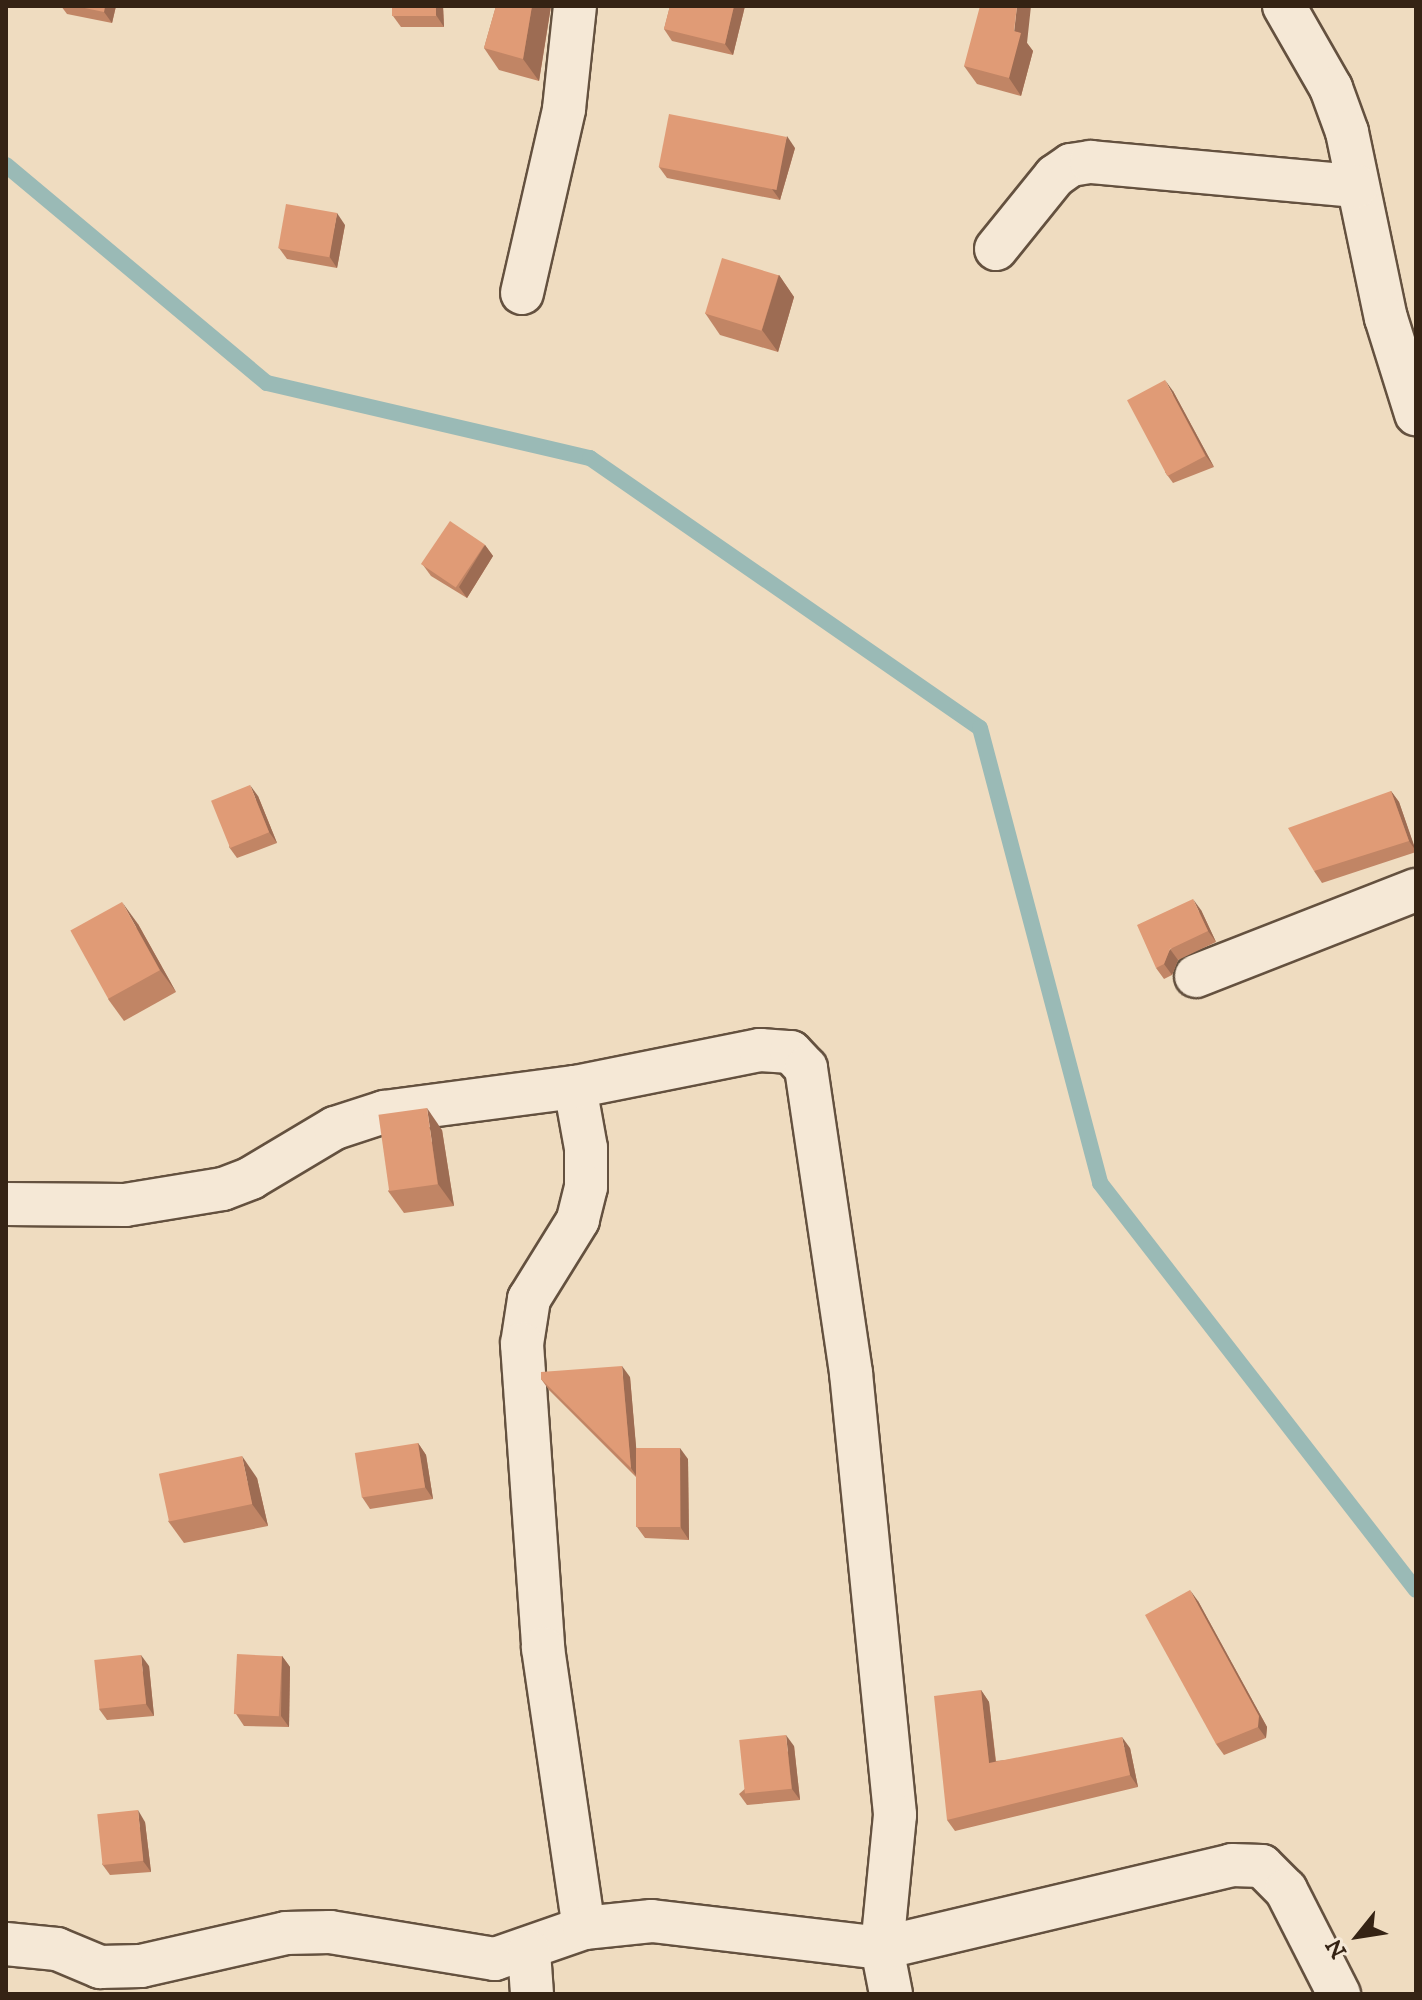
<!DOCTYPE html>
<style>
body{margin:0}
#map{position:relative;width:1422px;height:2000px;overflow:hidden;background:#efdcc0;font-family:"IM FELL DW Pica",serif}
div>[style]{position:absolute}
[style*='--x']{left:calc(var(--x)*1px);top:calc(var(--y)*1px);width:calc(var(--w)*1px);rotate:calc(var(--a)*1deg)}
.stream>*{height:16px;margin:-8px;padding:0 8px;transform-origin:8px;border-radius:8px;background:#9abab6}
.roads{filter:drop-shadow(2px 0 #64513f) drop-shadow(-2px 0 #64513f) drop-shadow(0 2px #64513f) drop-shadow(0 -2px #64513f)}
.street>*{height:42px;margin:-21px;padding:0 21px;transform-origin:21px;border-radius:21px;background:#f5e8d6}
.wall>*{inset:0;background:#c18565}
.shaded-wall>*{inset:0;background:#9d6c53}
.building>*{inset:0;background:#e09b76;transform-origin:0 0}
span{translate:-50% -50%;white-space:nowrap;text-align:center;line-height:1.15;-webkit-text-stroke:7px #f5e8d6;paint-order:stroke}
.frame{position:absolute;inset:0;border:8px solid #352314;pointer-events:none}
.north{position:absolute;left:1318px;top:1896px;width:80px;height:80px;-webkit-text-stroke:6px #f5e8d6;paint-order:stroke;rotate:240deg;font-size:22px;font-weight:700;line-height:32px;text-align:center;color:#352314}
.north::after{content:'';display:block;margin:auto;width:28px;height:36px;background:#352314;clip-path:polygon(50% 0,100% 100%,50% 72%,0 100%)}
</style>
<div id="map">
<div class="stream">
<div style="--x:6;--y:165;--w:340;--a:39.9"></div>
<div style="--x:267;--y:383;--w:332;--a:13.1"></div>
<div style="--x:590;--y:458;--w:474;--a:34.7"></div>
<div style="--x:980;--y:728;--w:471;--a:75.2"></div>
<div style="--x:1100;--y:1183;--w:515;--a:52.17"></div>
</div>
<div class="roads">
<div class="street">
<div style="--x:1284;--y:6;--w:95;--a:60.2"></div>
<div style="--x:1331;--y:88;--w:47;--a:70"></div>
<div style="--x:1347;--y:132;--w:190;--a:78.2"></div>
<div style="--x:1386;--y:318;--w:101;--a:72.6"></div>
<div style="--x:996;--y:249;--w:94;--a:-51.1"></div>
<div style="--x:1055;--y:176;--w:19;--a:-35"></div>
<div style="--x:1071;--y:165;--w:20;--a:-9"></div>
<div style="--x:1091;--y:162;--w:267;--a:5.2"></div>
<div style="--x:522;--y:293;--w:189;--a:-77.1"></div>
<div style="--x:564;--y:109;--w:104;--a:-83.9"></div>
<div style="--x:1196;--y:976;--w:236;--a:-21.4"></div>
<div style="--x:575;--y:1087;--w:62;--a:79.8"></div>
<div style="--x:586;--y:1148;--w:39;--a:90"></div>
<div style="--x:586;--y:1187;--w:34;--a:104"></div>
<div style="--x:578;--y:1220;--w:93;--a:121.8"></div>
<div style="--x:529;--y:1299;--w:46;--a:98.8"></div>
<div style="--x:522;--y:1344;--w:305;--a:86"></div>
<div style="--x:543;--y:1648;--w:283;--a:81.7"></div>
<div style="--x:6;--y:1204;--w:119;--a:0.5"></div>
<div style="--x:125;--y:1205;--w:99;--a:-9.3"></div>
<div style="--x:223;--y:1189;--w:30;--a:-21"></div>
<div style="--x:251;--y:1178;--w:98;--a:-30.8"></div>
<div style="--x:335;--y:1128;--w:52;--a:-18.1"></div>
<div style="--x:384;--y:1112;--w:193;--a:-7.5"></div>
<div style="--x:575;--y:1087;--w:189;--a:-11.3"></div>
<div style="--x:760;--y:1050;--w:31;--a:4"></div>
<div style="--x:791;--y:1052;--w:22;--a:47"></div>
<div style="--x:806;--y:1068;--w:308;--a:81.6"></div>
<div style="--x:851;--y:1373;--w:444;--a:84.3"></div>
<div style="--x:895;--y:1815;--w:134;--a:95.6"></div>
<div style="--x:882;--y:1948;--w:47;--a:78.9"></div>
<div style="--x:6;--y:1944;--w:51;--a:5.6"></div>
<div style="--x:57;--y:1949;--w:47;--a:22.7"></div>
<div style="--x:100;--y:1967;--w:41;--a:-1.4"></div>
<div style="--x:141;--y:1966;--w:149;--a:-12.8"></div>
<div style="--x:286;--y:1933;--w:44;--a:-1.3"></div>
<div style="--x:330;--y:1932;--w:167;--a:9.3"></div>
<div style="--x:495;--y:1959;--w:94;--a:-19.2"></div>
<div style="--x:584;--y:1928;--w:68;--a:-5.9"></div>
<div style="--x:652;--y:1921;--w:232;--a:6.7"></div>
<div style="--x:882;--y:1948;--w:360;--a:-13.3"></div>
<div style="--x:1232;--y:1865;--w:30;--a:2"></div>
<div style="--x:1262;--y:1866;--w:34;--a:45"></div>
<div style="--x:1286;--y:1890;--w:117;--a:63"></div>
<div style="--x:529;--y:1951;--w:43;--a:86"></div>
</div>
</div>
<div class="wall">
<div style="clip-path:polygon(61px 6px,116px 6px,112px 23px,67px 14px)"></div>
<div style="clip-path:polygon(392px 6px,443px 6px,444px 27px,401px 27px,393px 16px)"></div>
<div style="clip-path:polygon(496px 6px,551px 6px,539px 81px,499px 70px,484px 48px)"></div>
<div style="clip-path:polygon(670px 6px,745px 6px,733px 55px,672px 41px,664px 29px)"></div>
<div style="clip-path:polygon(1027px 43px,1033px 51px,1021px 96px,977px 84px,964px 66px)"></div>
<div style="clip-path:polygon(795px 148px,780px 200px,667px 178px,659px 167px)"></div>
<div style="clip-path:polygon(345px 225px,337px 268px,287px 259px,279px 248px)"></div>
<div style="clip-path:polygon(779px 275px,794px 297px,778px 352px,720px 335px,705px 313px)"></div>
<div style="clip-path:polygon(1173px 391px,1214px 467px,1173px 483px,1165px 472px)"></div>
<div style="clip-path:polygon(485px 545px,493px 556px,467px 598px,431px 576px,423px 565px)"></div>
<div style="clip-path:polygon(1391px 791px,1399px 802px,1416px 852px,1322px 883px,1314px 871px)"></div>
<div style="clip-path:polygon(258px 796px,277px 843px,237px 858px,229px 847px)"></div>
<div style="clip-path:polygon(1201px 910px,1216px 942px,1178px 960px,1172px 975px,1164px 979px,1156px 968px)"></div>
<div style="clip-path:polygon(138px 924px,176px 992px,124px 1021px,108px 999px)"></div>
<div style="clip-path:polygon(442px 1130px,454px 1206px,404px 1213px,388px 1191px)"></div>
<div style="clip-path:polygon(630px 1377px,636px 1448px,688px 1459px,689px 1540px,645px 1538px,637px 1527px,636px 1477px,549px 1390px,541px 1379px)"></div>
<div style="clip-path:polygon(418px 1443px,426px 1455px,433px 1499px,370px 1509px,362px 1497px)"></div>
<div style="clip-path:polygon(257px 1478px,268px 1526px,184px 1543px,168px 1521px)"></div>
<div style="clip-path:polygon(1198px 1601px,1267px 1727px,1266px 1738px,1224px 1755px,1216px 1744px)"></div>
<div style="clip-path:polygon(282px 1656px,290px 1667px,289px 1727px,244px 1726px,236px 1714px)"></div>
<div style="clip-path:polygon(149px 1666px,154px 1716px,107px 1720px,99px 1709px)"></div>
<div style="clip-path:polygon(981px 1690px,989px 1702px,996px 1761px,1130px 1748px,1138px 1787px,955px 1831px,947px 1820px)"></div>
<div style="clip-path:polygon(794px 1746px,800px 1800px,747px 1805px,739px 1794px)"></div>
<div style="clip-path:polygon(145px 1822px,151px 1872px,110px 1875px,102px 1864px)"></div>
</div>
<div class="shaded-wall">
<div style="clip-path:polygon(105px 6px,116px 6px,112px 23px,104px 12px)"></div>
<div style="clip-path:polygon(436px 6px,443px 6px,444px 27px,436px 15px)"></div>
<div style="clip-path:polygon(532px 6px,551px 6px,539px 81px,523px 59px)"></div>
<div style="clip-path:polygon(734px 6px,745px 6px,733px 55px,725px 44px)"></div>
<div style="clip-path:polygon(1017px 6px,1031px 6px,1027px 43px,1033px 51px,1021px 96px,1009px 78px)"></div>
<div style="clip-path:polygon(787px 136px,795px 148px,780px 200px,772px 189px)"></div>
<div style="clip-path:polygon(337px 213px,345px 225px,337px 268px,329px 256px)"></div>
<div style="clip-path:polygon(779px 275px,794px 297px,778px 352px,762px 330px)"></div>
<div style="clip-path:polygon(1165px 380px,1173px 391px,1214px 467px,1206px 456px)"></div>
<div style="clip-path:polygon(485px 545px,493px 556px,467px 598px,459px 587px)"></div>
<div style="clip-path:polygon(250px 785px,258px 796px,277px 843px,269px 832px)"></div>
<div style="clip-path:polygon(1391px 791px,1399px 802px,1416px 851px,1409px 841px)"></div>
<div style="clip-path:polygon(1193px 899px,1201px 910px,1216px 942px,1208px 931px)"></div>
<div style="clip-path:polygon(122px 902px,138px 924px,176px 992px,160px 970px)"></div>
<div style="clip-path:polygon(1170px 949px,1178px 960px,1172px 975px,1164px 964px)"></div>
<div style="clip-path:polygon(427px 1108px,442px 1130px,454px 1206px,438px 1184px)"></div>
<div style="clip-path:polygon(622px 1366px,630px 1377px,639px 1480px,631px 1468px)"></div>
<div style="clip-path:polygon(418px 1443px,426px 1455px,433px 1499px,425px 1487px)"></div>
<div style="clip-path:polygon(680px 1448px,688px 1459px,689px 1540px,681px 1528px)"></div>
<div style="clip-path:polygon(242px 1456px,257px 1478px,268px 1526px,252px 1504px)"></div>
<div style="clip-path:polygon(1190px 1590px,1198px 1601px,1267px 1727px,1266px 1738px,1258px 1727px)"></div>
<div style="clip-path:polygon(141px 1655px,149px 1666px,154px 1716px,146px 1704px)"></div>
<div style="clip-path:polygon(282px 1656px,290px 1667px,289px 1727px,281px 1716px)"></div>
<div style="clip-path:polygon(981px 1690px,989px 1702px,997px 1774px,989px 1763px)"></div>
<div style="clip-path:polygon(786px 1735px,794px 1746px,800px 1800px,792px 1789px)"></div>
<div style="clip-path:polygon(1122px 1737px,1130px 1748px,1138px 1787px,1130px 1775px)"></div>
<div style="clip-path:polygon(138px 1810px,145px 1822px,151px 1872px,143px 1861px)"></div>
</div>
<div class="building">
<div style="clip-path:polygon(75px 6px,105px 6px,104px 12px)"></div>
<div style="left:392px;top:6px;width:44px;height:10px"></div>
<div style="clip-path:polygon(496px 6px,532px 6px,523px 59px,484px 48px)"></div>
<div style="clip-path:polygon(670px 6px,734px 6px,725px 44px,664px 29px)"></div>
<div style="clip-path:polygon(980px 6px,1017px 6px,1014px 31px,1021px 33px,1009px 78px,964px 66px)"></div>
<div style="left:669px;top:114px;width:120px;height:54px;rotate:11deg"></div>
<div style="left:286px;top:204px;width:52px;height:45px;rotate:10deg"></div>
<div style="left:722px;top:258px;width:59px;height:58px;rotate:17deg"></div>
<div style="left:1165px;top:380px;width:86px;height:43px;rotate:62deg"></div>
<div style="left:450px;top:521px;width:42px;height:52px;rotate:34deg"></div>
<div style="left:250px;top:785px;width:51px;height:42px;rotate:68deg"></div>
<div style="clip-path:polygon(1391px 791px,1409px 841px,1314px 871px,1288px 828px)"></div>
<div style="clip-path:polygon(1193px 899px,1208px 931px,1170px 949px,1164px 964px,1156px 968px,1137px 925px)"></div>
<div style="left:122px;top:902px;width:78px;height:59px;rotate:61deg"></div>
<div style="left:427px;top:1108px;width:77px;height:49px;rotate:82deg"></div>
<div style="clip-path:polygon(622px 1366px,631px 1468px,541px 1379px,541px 1372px)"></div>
<div style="left:418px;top:1443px;width:45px;height:64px;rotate:81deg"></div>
<div style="left:636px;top:1448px;width:44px;height:79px"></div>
<div style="left:242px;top:1456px;width:49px;height:85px;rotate:78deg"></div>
<div style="clip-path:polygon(1190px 1590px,1259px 1716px,1258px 1727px,1216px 1744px,1145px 1615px)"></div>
<div style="left:237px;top:1654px;width:45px;height:60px;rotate:3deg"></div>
<div style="left:141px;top:1655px;width:49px;height:47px;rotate:84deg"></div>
<div style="clip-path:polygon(981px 1690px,989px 1763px,1122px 1737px,1130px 1775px,947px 1820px,934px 1696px)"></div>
<div style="left:786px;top:1735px;width:54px;height:47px;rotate:84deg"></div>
<div style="left:138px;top:1810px;width:51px;height:41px;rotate:84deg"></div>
</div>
<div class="frame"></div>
<div class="north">N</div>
</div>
